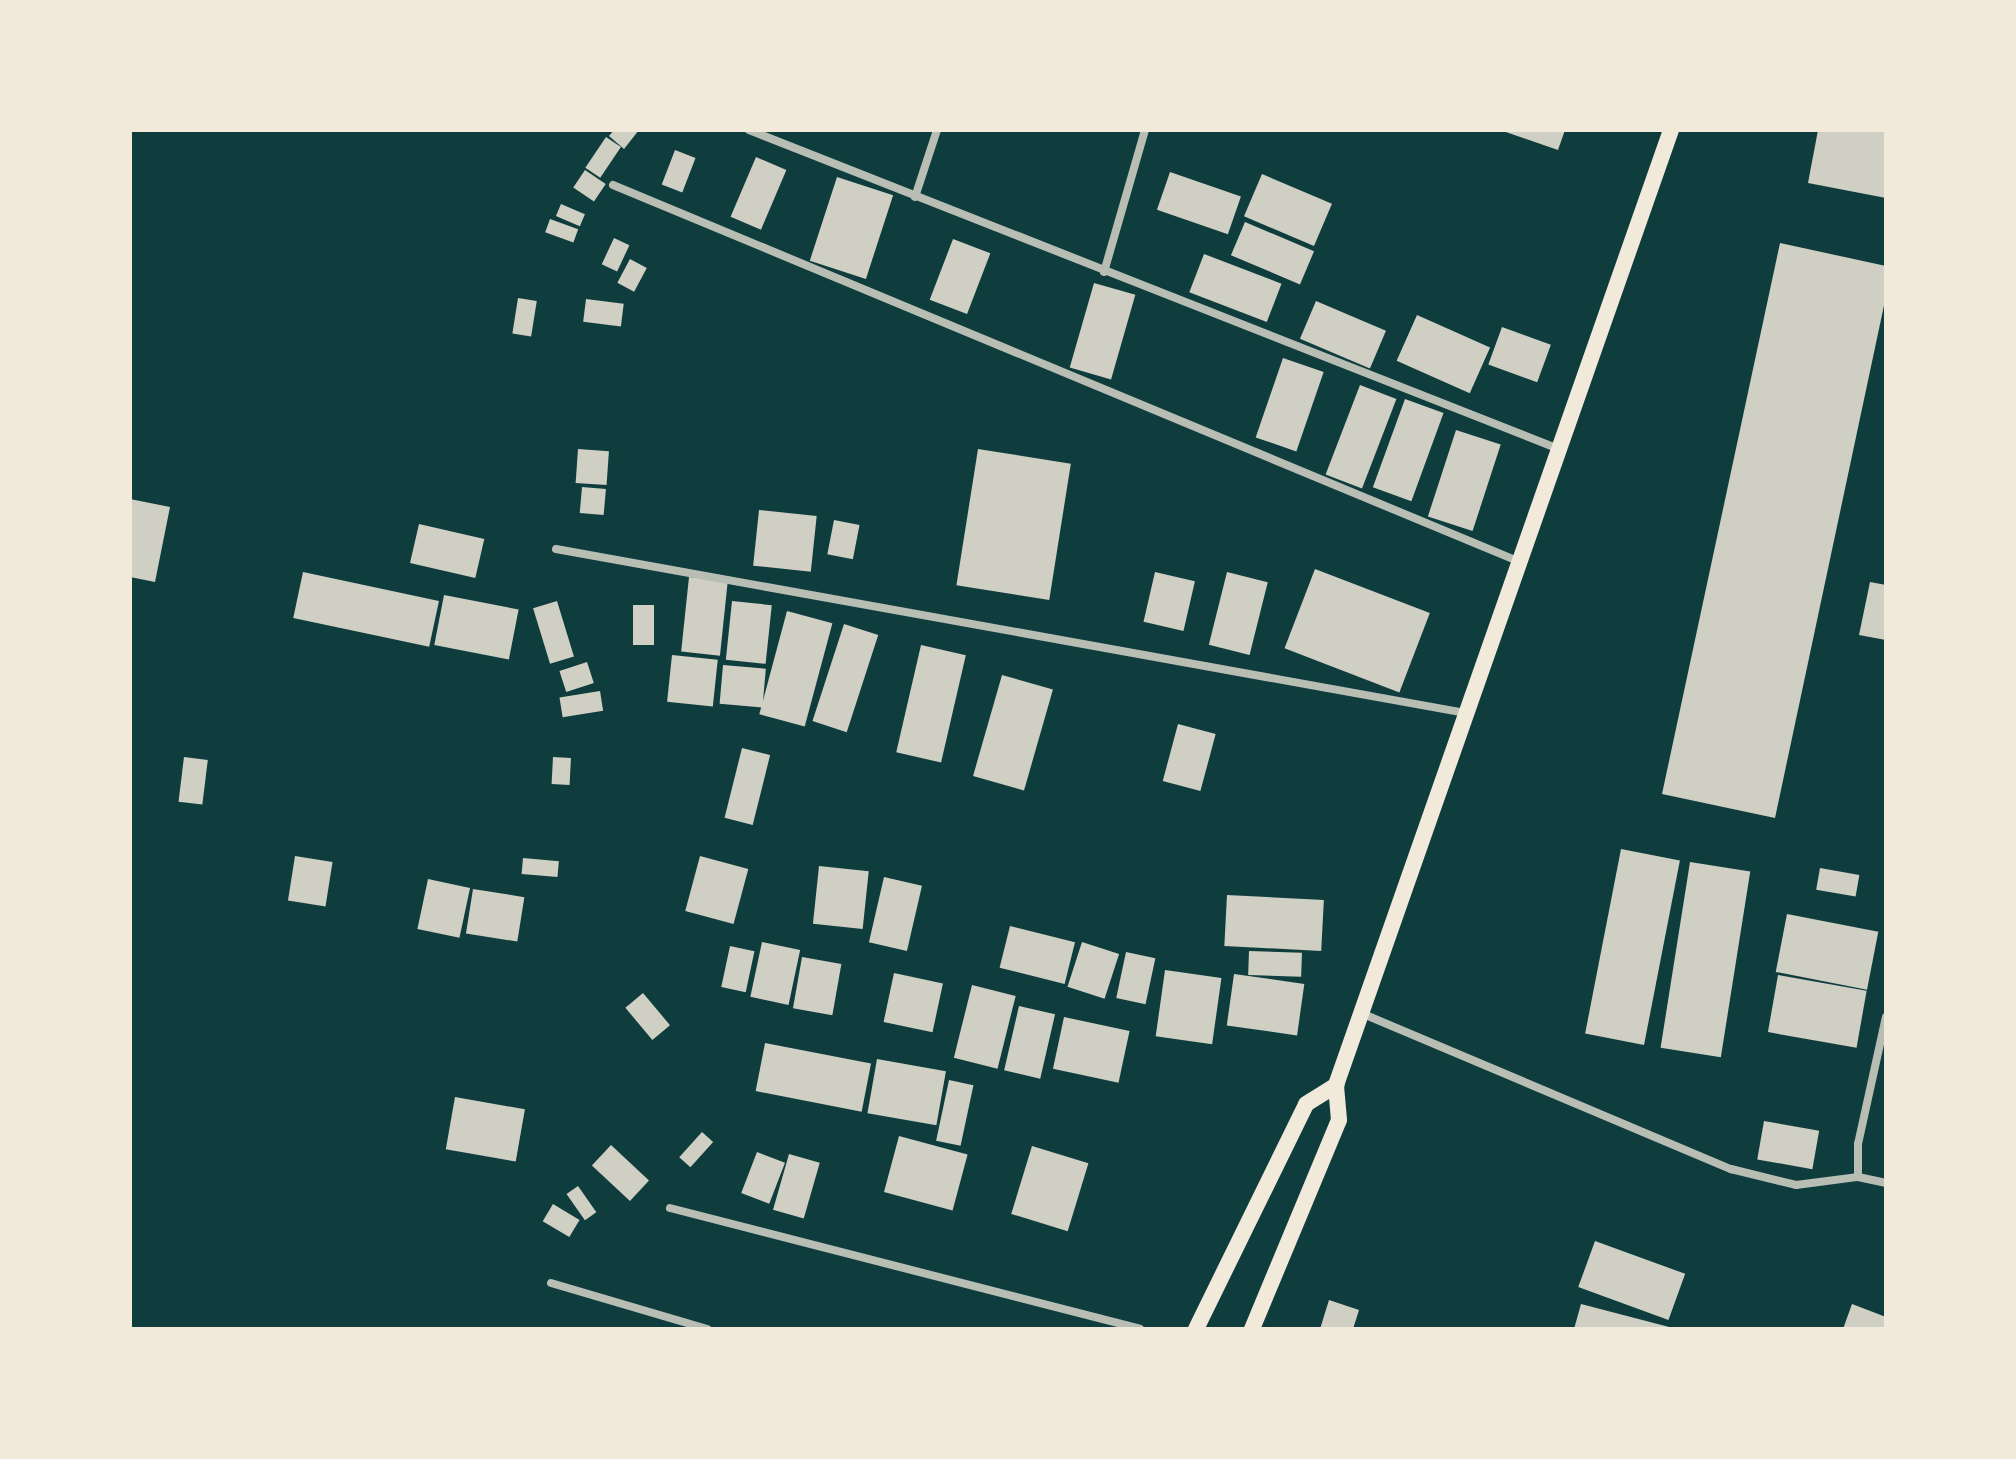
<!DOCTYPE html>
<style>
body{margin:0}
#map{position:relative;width:2016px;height:1459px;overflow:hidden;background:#0f3d3e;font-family:"Varela Round",sans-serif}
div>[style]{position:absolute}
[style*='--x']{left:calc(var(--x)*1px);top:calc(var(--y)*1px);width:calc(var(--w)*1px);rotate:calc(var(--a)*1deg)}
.building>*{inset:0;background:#cfcfc3;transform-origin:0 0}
.minor>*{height:8px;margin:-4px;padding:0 4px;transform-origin:4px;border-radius:4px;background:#b8beb3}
.secondary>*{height:16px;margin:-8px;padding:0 8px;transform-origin:8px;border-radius:8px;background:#f1e9da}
span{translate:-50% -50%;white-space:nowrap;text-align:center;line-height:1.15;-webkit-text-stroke:8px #f1e9da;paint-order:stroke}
.frame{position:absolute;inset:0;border:132px solid #f1e9da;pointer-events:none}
</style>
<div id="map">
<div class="building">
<div style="clip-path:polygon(614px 130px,639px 130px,624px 149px,609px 136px)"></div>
<div style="clip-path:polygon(1500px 130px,1565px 130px,1558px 150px)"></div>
<div style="clip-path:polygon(1818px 130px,1886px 130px,1886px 198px,1808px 183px)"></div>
<div style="left:606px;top:137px;width:18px;height:37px;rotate:34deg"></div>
<div style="left:675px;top:150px;width:22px;height:37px;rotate:21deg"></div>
<div style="left:756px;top:157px;width:33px;height:65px;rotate:23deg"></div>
<div style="left:585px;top:170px;width:25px;height:21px;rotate:34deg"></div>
<div style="left:1170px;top:172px;width:75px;height:40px;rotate:19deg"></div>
<div style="left:1262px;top:174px;width:76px;height:46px;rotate:23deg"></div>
<div style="left:837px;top:177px;width:59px;height:88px;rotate:18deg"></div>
<div style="left:561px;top:204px;width:26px;height:13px;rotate:23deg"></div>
<div style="left:550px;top:219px;width:30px;height:14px;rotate:20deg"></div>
<div style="left:1245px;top:222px;width:75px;height:36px;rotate:23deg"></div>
<div style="left:614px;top:238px;width:17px;height:29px;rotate:25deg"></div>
<div style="left:953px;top:239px;width:40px;height:65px;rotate:21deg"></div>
<div style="clip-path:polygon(1780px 243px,1886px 266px,1886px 296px,1775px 818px,1662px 794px)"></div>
<div style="left:1204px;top:254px;width:83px;height:41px;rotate:21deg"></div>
<div style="left:630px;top:259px;width:19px;height:27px;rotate:28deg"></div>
<div style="left:1094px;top:283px;width:43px;height:88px;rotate:16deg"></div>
<div style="left:518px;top:298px;width:19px;height:36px;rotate:9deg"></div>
<div style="left:586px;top:299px;width:38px;height:23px;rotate:7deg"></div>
<div style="left:1316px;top:301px;width:76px;height:41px;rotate:23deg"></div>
<div style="left:1417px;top:315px;width:80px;height:50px;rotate:24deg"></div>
<div style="left:1502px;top:327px;width:52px;height:40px;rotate:20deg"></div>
<div style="left:1283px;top:358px;width:43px;height:84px;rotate:19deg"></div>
<div style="left:1360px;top:385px;width:39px;height:96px;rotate:21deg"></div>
<div style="left:1405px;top:399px;width:41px;height:94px;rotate:20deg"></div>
<div style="left:1456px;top:430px;width:47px;height:91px;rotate:18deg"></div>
<div style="left:578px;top:449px;width:31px;height:34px;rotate:4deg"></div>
<div style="left:978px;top:449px;width:94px;height:138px;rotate:9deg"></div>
<div style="left:582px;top:487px;width:24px;height:26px;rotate:5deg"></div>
<div style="clip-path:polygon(130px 499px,170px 507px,155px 582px,130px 577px)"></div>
<div style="left:759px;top:510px;width:58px;height:56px;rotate:6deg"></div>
<div style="left:834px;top:520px;width:26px;height:35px;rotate:11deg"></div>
<div style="left:419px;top:524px;width:67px;height:40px;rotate:13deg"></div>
<div style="left:1315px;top:569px;width:123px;height:85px;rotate:21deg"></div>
<div style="left:303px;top:572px;width:139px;height:47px;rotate:12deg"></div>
<div style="left:1155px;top:572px;width:41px;height:51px;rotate:13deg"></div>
<div style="left:1227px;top:572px;width:42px;height:75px;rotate:14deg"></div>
<div style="left:689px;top:577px;width:39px;height:75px;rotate:6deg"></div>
<div style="clip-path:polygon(1870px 582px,1886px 585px,1886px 640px,1859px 635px)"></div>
<div style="left:444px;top:595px;width:76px;height:51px;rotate:11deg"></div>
<div style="left:557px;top:601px;width:58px;height:25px;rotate:73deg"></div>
<div style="left:732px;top:601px;width:40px;height:59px;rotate:6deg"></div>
<div style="left:633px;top:605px;width:21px;height:40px"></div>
<div style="left:787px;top:611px;width:47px;height:107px;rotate:15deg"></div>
<div style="left:844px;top:624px;width:36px;height:102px;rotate:18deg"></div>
<div style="left:921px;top:645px;width:46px;height:110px;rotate:13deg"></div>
<div style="left:672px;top:655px;width:46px;height:47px;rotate:6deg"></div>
<div style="left:587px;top:662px;width:22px;height:29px;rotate:72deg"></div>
<div style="left:723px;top:665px;width:43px;height:39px;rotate:5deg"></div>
<div style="left:1002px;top:675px;width:53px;height:105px;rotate:16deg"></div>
<div style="left:600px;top:691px;width:20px;height:41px;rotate:81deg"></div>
<div style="left:1178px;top:724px;width:39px;height:59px;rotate:15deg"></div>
<div style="left:742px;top:748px;width:29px;height:72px;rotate:14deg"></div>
<div style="left:184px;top:757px;width:24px;height:45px;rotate:7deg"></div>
<div style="left:553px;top:757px;width:18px;height:27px;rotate:3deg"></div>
<div style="left:1621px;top:849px;width:60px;height:188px;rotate:11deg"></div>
<div style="left:295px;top:856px;width:38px;height:45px;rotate:9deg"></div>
<div style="left:700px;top:856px;width:50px;height:57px;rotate:15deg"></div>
<div style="left:523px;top:858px;width:36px;height:16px;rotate:5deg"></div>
<div style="left:1690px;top:862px;width:61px;height:188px;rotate:9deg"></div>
<div style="left:819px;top:866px;width:50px;height:58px;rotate:6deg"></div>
<div style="left:1820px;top:868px;width:40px;height:22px;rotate:10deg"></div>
<div style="left:884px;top:877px;width:39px;height:67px;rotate:13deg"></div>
<div style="left:428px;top:879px;width:43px;height:51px;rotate:12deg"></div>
<div style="left:473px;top:889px;width:52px;height:45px;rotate:9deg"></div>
<div style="left:1227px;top:895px;width:97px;height:51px;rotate:3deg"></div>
<div style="left:1787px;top:914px;width:93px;height:59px;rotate:11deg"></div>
<div style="left:1010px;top:926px;width:67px;height:43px;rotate:14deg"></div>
<div style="left:762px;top:942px;width:39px;height:56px;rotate:12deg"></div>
<div style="left:1082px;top:942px;width:39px;height:47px;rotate:18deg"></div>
<div style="left:730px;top:946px;width:25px;height:42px;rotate:12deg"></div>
<div style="left:1249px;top:951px;width:53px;height:24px;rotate:2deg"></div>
<div style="left:1126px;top:952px;width:30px;height:47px;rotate:12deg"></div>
<div style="left:802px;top:957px;width:40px;height:52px;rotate:10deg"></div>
<div style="left:1165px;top:970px;width:57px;height:67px;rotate:8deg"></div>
<div style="left:894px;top:973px;width:50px;height:50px;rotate:12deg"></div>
<div style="left:1234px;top:974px;width:71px;height:52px;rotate:8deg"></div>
<div style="left:1778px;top:975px;width:90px;height:58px;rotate:10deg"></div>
<div style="left:972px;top:985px;width:45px;height:75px;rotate:14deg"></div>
<div style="left:643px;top:993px;width:42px;height:23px;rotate:50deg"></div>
<div style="left:1019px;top:1006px;width:37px;height:66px;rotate:13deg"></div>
<div style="left:1064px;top:1017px;width:67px;height:53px;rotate:12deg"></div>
<div style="left:765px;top:1043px;width:108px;height:49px;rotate:11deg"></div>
<div style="left:877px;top:1059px;width:70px;height:55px;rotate:10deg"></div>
<div style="left:949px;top:1080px;width:25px;height:62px;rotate:12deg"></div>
<div style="left:455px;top:1097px;width:71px;height:53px;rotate:10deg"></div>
<div style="left:1764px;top:1121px;width:56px;height:39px;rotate:10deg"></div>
<div style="left:702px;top:1132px;width:15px;height:34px;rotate:42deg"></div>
<div style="left:899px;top:1136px;width:71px;height:58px;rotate:15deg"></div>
<div style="left:611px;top:1145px;width:52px;height:28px;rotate:43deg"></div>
<div style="left:1032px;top:1146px;width:59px;height:71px;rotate:17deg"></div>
<div style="left:757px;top:1152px;width:30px;height:44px;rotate:21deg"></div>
<div style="left:789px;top:1154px;width:32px;height:58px;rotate:16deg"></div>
<div style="left:578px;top:1186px;width:32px;height:14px;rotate:55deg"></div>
<div style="left:553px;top:1204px;width:31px;height:20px;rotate:31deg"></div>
<div style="left:1595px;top:1241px;width:96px;height:49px;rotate:20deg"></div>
<div style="clip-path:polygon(1329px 1300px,1359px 1310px,1353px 1329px,1320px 1329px)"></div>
<div style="clip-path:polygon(1581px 1304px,1673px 1328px,1673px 1329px,1574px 1329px)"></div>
<div style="clip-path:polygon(1852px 1304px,1886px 1317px,1886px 1329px,1843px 1329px)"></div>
</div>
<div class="minor">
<div style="--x:749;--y:130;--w:871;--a:21.5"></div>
<div style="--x:613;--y:185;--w:982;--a:22.57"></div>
<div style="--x:915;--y:197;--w:71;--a:-71.8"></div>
<div style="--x:1104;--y:272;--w:148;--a:-73.9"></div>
<div style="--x:556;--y:549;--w:925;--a:10.22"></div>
<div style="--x:1361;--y:1013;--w:402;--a:22.9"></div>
<div style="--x:1731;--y:1169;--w:67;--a:13.8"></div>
<div style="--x:1796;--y:1185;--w:63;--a:-7.4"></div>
<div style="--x:1858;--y:1177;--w:29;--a:12"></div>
<div style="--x:1858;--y:1177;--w:33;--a:-90"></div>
<div style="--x:1858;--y:1144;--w:130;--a:-77.6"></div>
<div style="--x:670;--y:1208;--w:485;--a:14.4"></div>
<div style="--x:551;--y:1283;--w:163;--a:16.4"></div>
</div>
<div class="secondary">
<div style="--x:1196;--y:1329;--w:250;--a:-63.9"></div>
<div style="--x:1306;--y:1104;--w:36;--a:-32"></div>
<div style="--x:1252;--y:1329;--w:226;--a:-67.4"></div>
<div style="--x:1339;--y:1120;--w:35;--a:-95"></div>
<div style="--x:1336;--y:1085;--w:1012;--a:-70.67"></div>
</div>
<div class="frame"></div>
</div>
